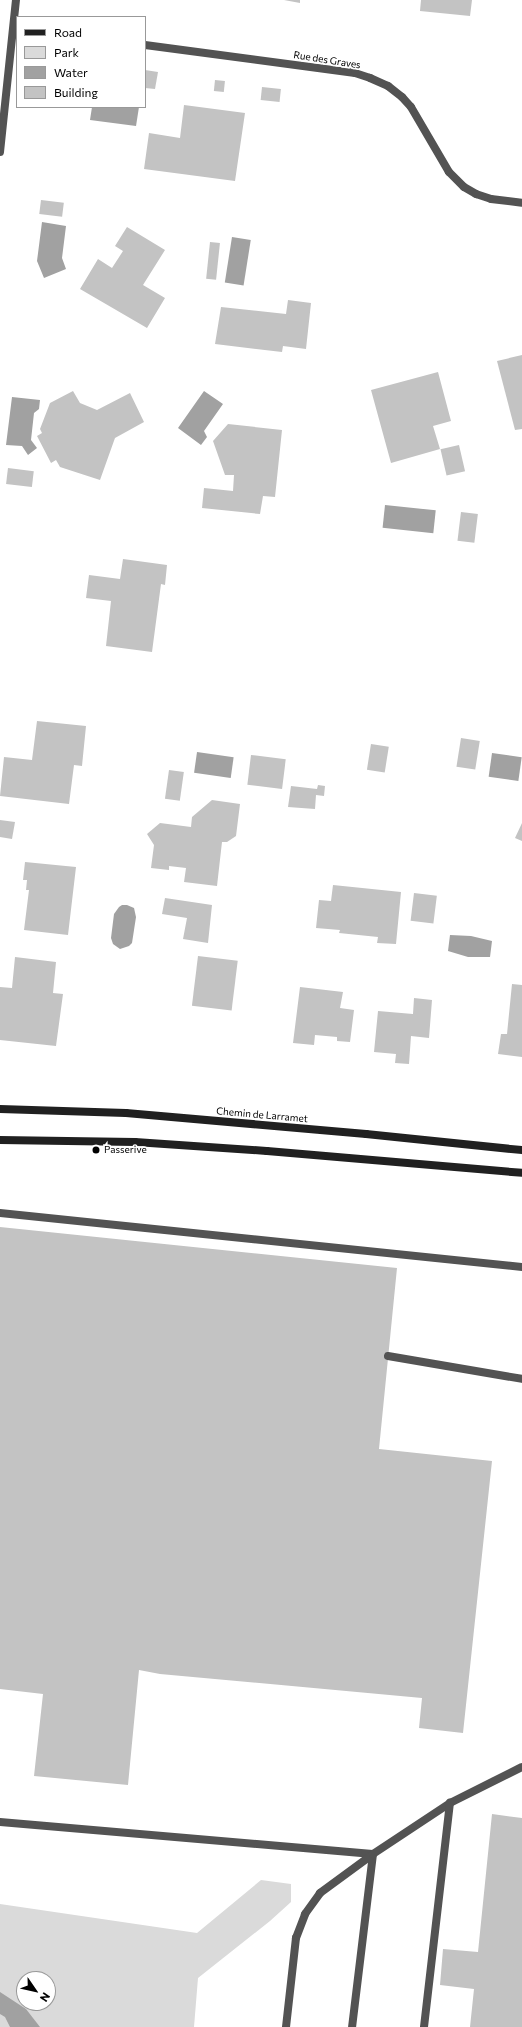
<!DOCTYPE html>
<style>
body{margin:0}
#map{position:relative;width:522px;height:2027px;overflow:hidden;background:#fff;font-family:Commissioner,sans-serif}
div>[style]{position:absolute}
[style*='--x']{left:calc(var(--x)*1px);top:calc(var(--y)*1px);width:calc(var(--w)*1px);rotate:calc(var(--a)*1deg)}
.green>*{inset:0;background:#dadada}
.water>*{inset:0;background:#a1a1a1;transform-origin:0 0}
.building>*{inset:0;background:#c3c3c3;transform-origin:0 0}
.service>*{height:8px;margin:-4px;padding:0 4px;transform-origin:4px;border-radius:4px;background:#535353}
.minor>*{height:8px;margin:-4px;padding:0 4px;transform-origin:4px;border-radius:4px;background:#535353}
.secondary>*{height:8px;margin:-4px;padding:0 4px;transform-origin:4px;border-radius:4px;background:#202020}
.dots>*{width:11px;height:11px;translate:-50% -50%;box-sizing:border-box;border:2px solid #fff;border-radius:50%}
span{translate:-50% -50%;white-space:nowrap;text-align:center;line-height:1.15;-webkit-text-stroke:3.5px #fff;paint-order:stroke}
.street-label{font-size:10px;color:#000}
.poi-label{font-size:10px;color:#000}
.left{translate:0 -50%;text-align:left}
.legend{position:absolute;left:16px;top:16px;width:130px;height:92px;box-sizing:border-box;background:#fff;border:1px solid #999;margin:0;padding:5px 7px;list-style:none;font-size:12px;color:#000}
.legend li{display:flex;align-items:center;gap:8px;height:20px}
.legend b{width:20px;border:1px solid #999}
.north{position:absolute;left:16px;top:1971px;width:40px;height:40px;box-sizing:border-box;background:#fff;border:1px solid #999;border-radius:50%;rotate:124deg;font-size:11px;font-weight:700;line-height:16px;text-align:center;color:#000}
.north::after{content:'';display:block;margin:auto;width:14px;height:18px;background:#000;clip-path:polygon(50% 0,100% 100%,50% 72%,0 100%)}
</style>
<div id="map">
<div class="green">
<div style="clip-path:polygon(evenodd,261px 1880px,291px 1884px,291px 1902px,270px 1921px,198px 1978px,194px 2027px,0 2027px,0 1904px,197px 1933px,261px 1880px,24px 1979px,48px 1979px,48px 2003px,24px 2003px,24px 1979px)"></div>
</div>
<div class="water">
<div style="clip-path:polygon(92px 107px,139px 107px,136px 126px,90px 120px)"></div>
<div style="clip-path:polygon(42px 222px,66px 226px,62px 258px,66px 269px,44px 278px,37px 261px)"></div>
<div style="left:232px;top:237px;width:19px;height:46px;rotate:9deg"></div>
<div style="clip-path:polygon(204px 391px,223px 404px,204px 431px,207px 437px,201px 445px,178px 428px)"></div>
<div style="clip-path:polygon(12px 397px,40px 400px,39px 409px,34px 413px,31px 440px,37px 448px,28px 455px,22px 446px,6px 445px)"></div>
<div style="left:385px;top:505px;width:51px;height:23px;rotate:6deg"></div>
<div style="left:197px;top:752px;width:37px;height:21px;rotate:8deg"></div>
<div style="left:492px;top:753px;width:30px;height:24px;rotate:8deg"></div>
<div style="clip-path:polygon(122px 905px,127px 905px,134px 908px,136px 917px,132px 943px,129px 946px,120px 949px,113px 944px,111px 938px,114px 914px,119px 907px)"></div>
<div style="clip-path:polygon(450px 935px,471px 936px,492px 941px,490px 957px,468px 957px,448px 951px)"></div>
<div style="clip-path:polygon(0 1992px,26px 2009px,40px 2027px,10px 2027px,5px 2017px,0 2014px)"></div>
</div>
<div class="building">
<div style="clip-path:polygon(284px 0,300px 0,300px 3px)"></div>
<div style="clip-path:polygon(421px 0,472px 0,470px 16px,420px 11px)"></div>
<div style="clip-path:polygon(145px 70px,158px 72px,155px 89px,145px 88px)"></div>
<div style="left:215px;top:80px;width:10px;height:11px;rotate:6deg"></div>
<div style="left:262px;top:87px;width:19px;height:13px;rotate:6deg"></div>
<div style="clip-path:polygon(184px 105px,245px 113px,235px 181px,144px 169px,149px 133px,180px 138px)"></div>
<div style="left:41px;top:200px;width:23px;height:14px;rotate:7deg"></div>
<div style="clip-path:polygon(127px 227px,165px 250px,143px 285px,165px 298px,147px 328px,80px 289px,98px 259px,112px 268px,123px 251px,115px 246px)"></div>
<div style="left:210px;top:242px;width:10px;height:37px;rotate:6deg"></div>
<div style="clip-path:polygon(288px 300px,311px 303px,306px 349px,283px 346px,282px 352px,215px 344px,221px 307px,286px 314px)"></div>
<div style="clip-path:polygon(522px 355px,522px 429px,515px 430px,497px 361px)"></div>
<div style="clip-path:polygon(438px 372px,451px 421px,433px 426px,440px 449px,391px 463px,371px 390px)"></div>
<div style="clip-path:polygon(73px 391px,80px 403px,97px 410px,130px 393px,144px 422px,115px 438px,100px 480px,60px 467px,56px 460px,51px 463px,37px 436px,42px 433px,40px 429px,50px 403px)"></div>
<div style="clip-path:polygon(228px 424px,282px 430px,275px 497px,263px 496px,260px 514px,202px 508px,204px 488px,233px 491px,234px 475px,225px 475px,213px 441px)"></div>
<div style="left:459px;top:445px;width:27px;height:19px;rotate:77deg"></div>
<div style="left:8px;top:468px;width:26px;height:16px;rotate:7deg"></div>
<div style="left:461px;top:512px;width:17px;height:29px;rotate:7deg"></div>
<div style="clip-path:polygon(123px 559px,167px 565px,165px 585px,161px 584px,152px 652px,106px 646px,111px 601px,86px 598px,89px 575px,120px 579px)"></div>
<div style="clip-path:polygon(37px 721px,86px 726px,82px 766px,74px 765px,69px 804px,0 796px,4px 757px,32px 760px)"></div>
<div style="left:461px;top:738px;width:19px;height:29px;rotate:9deg"></div>
<div style="left:371px;top:744px;width:18px;height:26px;rotate:9deg"></div>
<div style="left:251px;top:755px;width:35px;height:30px;rotate:7deg"></div>
<div style="left:169px;top:770px;width:15px;height:29px;rotate:8deg"></div>
<div style="clip-path:polygon(318px 785px,325px 786px,324px 796px,316px 795px,315px 809px,288px 807px,291px 786px,317px 789px)"></div>
<div style="clip-path:polygon(212px 800px,240px 804px,236px 836px,227px 842px,222px 842px,217px 886px,184px 882px,186px 868px,169px 866px,169px 870px,151px 868px,154px 845px,147px 834px,160px 823px,191px 827px,192px 817px)"></div>
<div style="clip-path:polygon(0 820px,15px 822px,12px 839px,0 837px)"></div>
<div style="clip-path:polygon(522px 823px,522px 841px,515px 838px)"></div>
<div style="clip-path:polygon(25px 862px,76px 867px,68px 935px,24px 930px,29px 890px,26px 890px,27px 880px,23px 880px)"></div>
<div style="clip-path:polygon(333px 885px,401px 892px,396px 944px,377px 943px,378px 937px,339px 933px,340px 930px,316px 928px,319px 900px,331px 901px)"></div>
<div style="left:414px;top:893px;width:23px;height:28px;rotate:7deg"></div>
<div style="clip-path:polygon(165px 898px,212px 905px,208px 943px,183px 939px,187px 918px,162px 914px)"></div>
<div style="left:198px;top:956px;width:40px;height:50px;rotate:7deg"></div>
<div style="clip-path:polygon(15px 957px,56px 962px,53px 993px,63px 994px,56px 1046px,0 1040px,0 987px,12px 988px)"></div>
<div style="clip-path:polygon(512px 984px,522px 985px,522px 1057px,498px 1054px,501px 1034px,507px 1034px)"></div>
<div style="clip-path:polygon(300px 987px,343px 992px,340px 1008px,354px 1010px,350px 1042px,337px 1041px,337px 1037px,315px 1035px,314px 1045px,293px 1043px)"></div>
<div style="clip-path:polygon(414px 998px,432px 1000px,429px 1038px,411px 1036px,409px 1064px,395px 1063px,396px 1054px,374px 1052px,378px 1011px,413px 1014px)"></div>
<div style="clip-path:polygon(0 1227px,397px 1268px,379px 1449px,492px 1461px,463px 1733px,419px 1728px,422px 1698px,160px 1674px,139px 1670px,128px 1785px,34px 1776px,43px 1694px,0 1689px)"></div>
<div style="clip-path:polygon(492px 1814px,522px 1818px,522px 2027px,470px 2027px,474px 1989px,440px 1985px,443px 1949px,478px 1952px)"></div>
</div>
<div class="service">
<div style="--x:0;--y:1213;--w:525;--a:5.91"></div>
<div style="--x:388;--y:1356;--w:136;--a:9.7"></div>
<div style="--x:0;--y:1822;--w:374;--a:4.9"></div>
<div style="--x:373;--y:1854;--w:174;--a:96.9"></div>
<div style="--x:286;--y:2027;--w:90;--a:-83.6"></div>
<div style="--x:296;--y:1938;--w:26;--a:-69"></div>
<div style="--x:305;--y:1914;--w:26;--a:-54"></div>
<div style="--x:320;--y:1893;--w:66;--a:-36.3"></div>
<div style="--x:373;--y:1854;--w:92;--a:-33.5"></div>
<div style="--x:450;--y:1803;--w:80;--a:-26.6"></div>
<div style="--x:424;--y:2027;--w:226;--a:-83.4"></div>
</div>
<div class="minor">
<div style="--x:145;--y:45;--w:212;--a:7.6"></div>
<div style="--x:355;--y:73;--w:16;--a:18"></div>
<div style="--x:370;--y:78;--w:20;--a:24"></div>
<div style="--x:388;--y:86;--w:18;--a:38"></div>
<div style="--x:402;--y:97;--w:13;--a:48"></div>
<div style="--x:411;--y:107;--w:75;--a:59.7"></div>
<div style="--x:449;--y:172;--w:21;--a:45"></div>
<div style="--x:464;--y:187;--w:14;--a:30"></div>
<div style="--x:476;--y:194;--w:16;--a:18"></div>
<div style="--x:491;--y:199;--w:31;--a:7"></div>
<div style="--x:0;--y:152;--w:153;--a:-84"></div>
</div>
<div class="secondary">
<div style="--x:0;--y:1109;--w:126;--a:1.8"></div>
<div style="--x:126;--y:1113;--w:241;--a:5"></div>
<div style="--x:366;--y:1134;--w:157;--a:5.9"></div>
<div style="--x:0;--y:1140;--w:135;--a:0.8"></div>
<div style="--x:135;--y:1142;--w:132;--a:3.9"></div>
<div style="--x:267;--y:1151;--w:256;--a:4.9"></div>
</div>
<div class="dots">
<div style="left:96px;top:1150px;background:#000"></div>
</div>
<div class="street-label">
<span style="left:327px;top:60px;rotate:9deg">Rue des Graves</span>
<span style="left:262px;top:1115px;rotate:5deg">Chemin de Larramet</span>
</div>
<div class="poi-label">
<span class="left" style="left:104px;top:1150px">Passerive</span>
</div>
<ul class="legend">
<li><b style="height:5px;background:#202020"></b>Road</li>
<li><b style="height:11px;background:#dadada"></b>Park</li>
<li><b style="height:11px;background:#a1a1a1"></b>Water</li>
<li><b style="height:11px;background:#c3c3c3"></b>Building</li>
</ul>
<div class="north">N</div>
</div>
